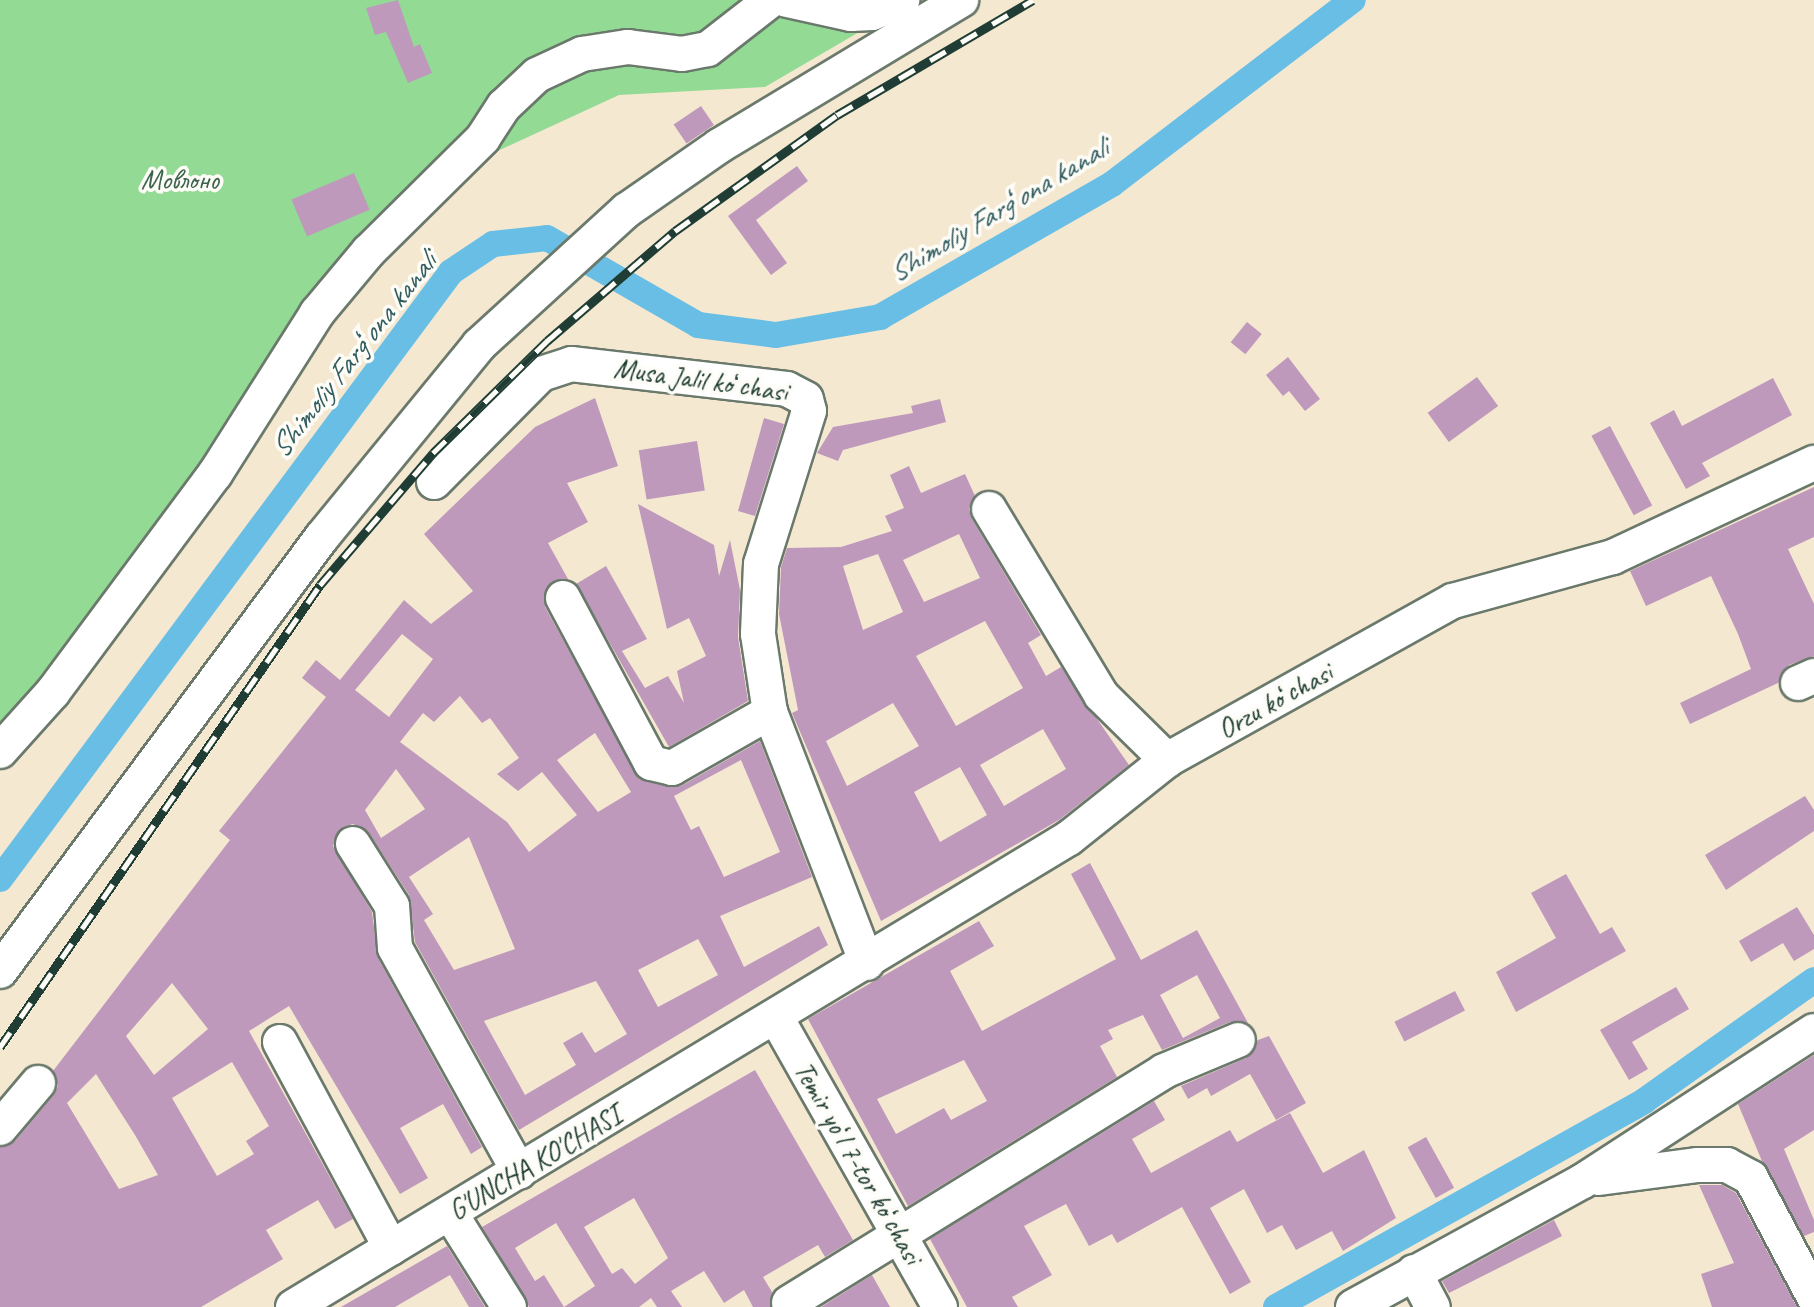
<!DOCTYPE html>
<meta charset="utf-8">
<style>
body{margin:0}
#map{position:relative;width:1814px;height:1307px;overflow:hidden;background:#f5e8d1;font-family:Caveat,sans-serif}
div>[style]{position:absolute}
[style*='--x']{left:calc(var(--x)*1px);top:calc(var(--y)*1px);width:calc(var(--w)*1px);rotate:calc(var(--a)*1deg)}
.green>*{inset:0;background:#93db95}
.canal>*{height:26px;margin:-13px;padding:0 13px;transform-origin:13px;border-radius:13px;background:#69bee5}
.building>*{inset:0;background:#be99bc;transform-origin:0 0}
.roads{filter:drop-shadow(2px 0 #6a796b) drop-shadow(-2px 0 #6a796b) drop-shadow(0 2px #6a796b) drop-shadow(0 -2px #6a796b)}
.minor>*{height:34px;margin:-17px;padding:0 17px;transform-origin:17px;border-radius:17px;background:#fff}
.rail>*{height:9px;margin-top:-4.5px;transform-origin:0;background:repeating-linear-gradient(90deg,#fdfcf7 0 18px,#1f3d34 0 36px);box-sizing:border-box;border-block:2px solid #1f3d34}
span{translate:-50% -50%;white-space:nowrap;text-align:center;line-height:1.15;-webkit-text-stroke:7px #fdfcf7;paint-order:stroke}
.park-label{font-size:28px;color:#3c644c}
.street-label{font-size:28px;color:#1f3d34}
.water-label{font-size:30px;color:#325d60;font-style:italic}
</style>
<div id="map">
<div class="green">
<div style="clip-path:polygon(0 0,914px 0,765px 87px,619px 95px,448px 174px,337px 268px,34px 741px,0 755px)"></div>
</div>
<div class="canal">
<div style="--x:0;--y:879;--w:756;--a:-53.39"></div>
<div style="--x:451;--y:272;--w:50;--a:-33.7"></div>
<div style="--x:493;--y:244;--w:54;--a:-6.3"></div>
<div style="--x:547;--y:238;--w:174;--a:29.9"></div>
<div style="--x:698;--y:325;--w:79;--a:7.3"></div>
<div style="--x:776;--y:335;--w:106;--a:-9.8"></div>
<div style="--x:880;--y:317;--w:267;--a:-29.8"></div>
<div style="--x:1112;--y:184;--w:303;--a:-37.4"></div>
<div style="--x:1276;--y:1307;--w:422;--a:-29.2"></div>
<div style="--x:1644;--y:1101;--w:209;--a:-35.4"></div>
</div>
<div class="building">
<div style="clip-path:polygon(398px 0,414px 47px,420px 44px,432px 73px,408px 83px,386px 32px,375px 35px,366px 8px)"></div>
<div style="left:701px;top:106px;width:23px;height:33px;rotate:56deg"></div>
<div style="clip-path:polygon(797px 166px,808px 181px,756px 220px,787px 263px,771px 275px,728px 216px)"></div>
<div style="left:354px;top:173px;width:40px;height:68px;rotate:67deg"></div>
<div style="left:1247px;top:322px;width:19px;height:26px;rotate:39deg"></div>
<div style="clip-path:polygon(1288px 357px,1320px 399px,1305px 411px,1289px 391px,1283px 396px,1266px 375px)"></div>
<div style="left:1477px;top:377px;width:36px;height:61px;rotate:54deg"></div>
<div style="clip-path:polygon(1773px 378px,1792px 415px,1702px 463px,1710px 476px,1686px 489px,1650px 423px,1674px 410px,1682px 426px)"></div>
<div style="clip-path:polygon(evenodd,595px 398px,618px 466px,567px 483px,588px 522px,548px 543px,568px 579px,547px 587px,545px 607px,639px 779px,681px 786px,760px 741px,812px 877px,720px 916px,744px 967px,819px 926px,828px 945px,519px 1130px,415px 942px,409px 895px,369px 833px,353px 824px,343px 827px,333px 846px,372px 912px,378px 958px,482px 1147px,471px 1154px,443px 1104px,400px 1128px,428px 1178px,400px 1194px,289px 1006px,249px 1031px,353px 1219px,335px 1229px,318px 1200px,266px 1230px,283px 1259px,201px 1307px,0 1307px,0 1147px,15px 1141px,53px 1096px,58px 1086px,53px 1071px,230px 840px,219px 831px,326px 697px,302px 678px,316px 660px,340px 680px,404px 600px,431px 624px,473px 591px,424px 534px,535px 427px,595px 398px,402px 634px,433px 659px,389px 717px,355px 690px,402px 634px,595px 398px,460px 696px,482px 723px,490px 718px,519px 758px,497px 774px,518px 791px,542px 772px,577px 815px,529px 852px,507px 822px,400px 742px,423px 713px,434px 722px,460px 696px,595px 398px,595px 733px,631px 792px,598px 812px,557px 760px,595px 733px,595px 398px,741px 760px,780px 852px,724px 877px,699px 826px,691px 830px,674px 796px,741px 760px,595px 398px,396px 769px,425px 809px,381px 838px,365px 810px,396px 769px,595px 398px,469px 837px,515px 949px,454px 970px,424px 920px,433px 914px,409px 877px,469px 837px,595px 398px,698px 939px,718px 975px,658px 1007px,638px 970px,698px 939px,595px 398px,596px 981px,627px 1034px,595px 1053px,582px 1032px,563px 1043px,576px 1065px,525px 1095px,484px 1021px,596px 981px,595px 398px,172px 983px,208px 1029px,154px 1075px,126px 1036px,172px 983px,595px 398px,232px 1062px,269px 1126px,246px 1141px,254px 1154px,217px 1176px,172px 1098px,232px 1062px,595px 398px,96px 1074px,135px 1135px,158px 1175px,119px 1189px,67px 1103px,96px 1074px)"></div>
<div style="clip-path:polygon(940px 399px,946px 422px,843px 450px,838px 461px,817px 453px,833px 427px,913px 413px,911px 406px)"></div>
<div style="clip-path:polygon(764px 418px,784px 424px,755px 516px,738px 511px)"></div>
<div style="left:1610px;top:426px;width:90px;height:21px;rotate:62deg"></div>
<div style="left:697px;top:441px;width:50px;height:59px;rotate:81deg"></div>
<div style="clip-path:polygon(evenodd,909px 466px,921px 493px,965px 474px,975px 496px,969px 509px,972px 519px,1041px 635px,1028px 643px,1046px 676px,1061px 667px,1129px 765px,1059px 820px,881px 921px,792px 713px,798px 710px,779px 614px,781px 567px,787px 548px,841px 547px,892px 531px,885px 516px,904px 508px,890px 475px,909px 466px,959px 534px,980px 578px,924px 602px,903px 560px,959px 534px,909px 466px,878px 554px,903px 612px,863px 630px,843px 566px,878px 554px,909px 466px,985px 621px,1023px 688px,956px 726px,916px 656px,985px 621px,909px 466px,893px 703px,919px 746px,847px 786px,826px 741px,893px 703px,909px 466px,1043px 729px,1066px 769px,1004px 806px,980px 765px,1043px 729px,909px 466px,960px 767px,987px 815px,940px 842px,914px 792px,960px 767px)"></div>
<div style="clip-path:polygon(1814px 487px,1814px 537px,1788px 549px,1814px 604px,1814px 656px,1789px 665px,1778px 683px,1690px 724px,1680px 703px,1751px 669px,1738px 634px,1711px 576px,1646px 606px,1630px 571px)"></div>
<div style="clip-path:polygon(638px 504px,714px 545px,719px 576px,730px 540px,740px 590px,738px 637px,748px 701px,669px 747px,576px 584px,606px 566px,647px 639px,622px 651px,645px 688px,668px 676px,684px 703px,677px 671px,706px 656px,689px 618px,667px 629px)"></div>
<div style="clip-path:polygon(1805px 796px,1814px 810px,1814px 831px,1726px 890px,1705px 855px)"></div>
<div style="clip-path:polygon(evenodd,1090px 863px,1141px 960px,1197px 930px,1248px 1023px,1230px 1022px,1162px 1050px,1143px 1015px,1108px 1030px,1113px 1039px,1100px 1046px,1117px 1077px,908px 1206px,808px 1019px,979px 921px,994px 946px,950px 971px,982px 1031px,1116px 959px,1071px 874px,1090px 863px,1197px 975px,1220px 1018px,1183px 1038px,1160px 995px,1197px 975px,1090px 863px,964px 1060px,987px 1101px,951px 1120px,944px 1108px,896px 1134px,877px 1099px,964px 1060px)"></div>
<div style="clip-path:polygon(1566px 874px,1600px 934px,1612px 927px,1626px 951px,1516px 1012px,1496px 972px,1556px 938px,1531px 893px)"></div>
<div style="clip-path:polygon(1797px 907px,1814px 935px,1814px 949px,1794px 961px,1783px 943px,1751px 962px,1739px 941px)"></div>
<div style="clip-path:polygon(1676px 987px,1689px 1009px,1632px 1042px,1648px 1069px,1629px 1080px,1600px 1030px)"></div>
<div style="left:1455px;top:991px;width:22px;height:68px;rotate:63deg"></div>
<div style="clip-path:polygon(1269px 1036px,1306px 1103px,1276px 1120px,1250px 1074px,1211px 1096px,1207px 1088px,1188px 1099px,1181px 1086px,1246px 1058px,1258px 1040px)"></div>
<div style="clip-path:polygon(1814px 1055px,1814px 1130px,1784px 1149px,1814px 1220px,1814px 1232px,1804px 1236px,1762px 1161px,1738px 1104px)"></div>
<div style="clip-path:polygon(evenodd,755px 1070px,853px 1240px,825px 1257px,818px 1245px,763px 1277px,772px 1292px,770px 1307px,753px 1307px,744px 1290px,724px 1303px,704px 1271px,671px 1291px,682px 1307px,657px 1307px,651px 1298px,639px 1307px,564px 1307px,595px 1286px,556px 1223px,515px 1248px,535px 1281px,544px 1275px,564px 1307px,529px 1307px,482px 1227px,755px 1070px,634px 1198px,668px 1258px,635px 1284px,622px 1268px,612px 1274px,584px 1227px,634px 1198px)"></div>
<div style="clip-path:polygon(1154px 1101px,1165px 1120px,1132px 1139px,1151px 1173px,1230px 1130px,1237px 1142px,1290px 1113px,1323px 1173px,1364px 1150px,1396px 1218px,1343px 1251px,1332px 1231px,1296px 1250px,1282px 1225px,1267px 1233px,1244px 1189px,1210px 1208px,1251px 1282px,1230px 1294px,1182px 1207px,1117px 1243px,1112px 1234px,1089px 1246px,1066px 1204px,1024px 1226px,1052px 1275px,1012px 1297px,1018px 1307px,967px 1307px,930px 1239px)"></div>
<div style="left:1426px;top:1137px;width:58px;height:21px;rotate:61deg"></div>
<div style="clip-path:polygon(1699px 1185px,1722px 1185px,1736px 1193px,1797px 1307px,1712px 1307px,1701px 1274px,1734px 1263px)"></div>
<div style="clip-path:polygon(1554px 1220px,1562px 1236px,1449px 1293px,1442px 1281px)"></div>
<div style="clip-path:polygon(447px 1246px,485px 1307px,469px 1307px,450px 1275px,395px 1307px,341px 1307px)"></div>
<div style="clip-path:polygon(872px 1275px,890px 1307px,821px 1307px)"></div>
</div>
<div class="roads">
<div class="minor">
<div style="--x:787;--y:0;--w:66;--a:12.3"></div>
<div style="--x:851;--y:14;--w:21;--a:-3"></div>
<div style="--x:872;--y:13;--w:33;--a:-23"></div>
<div style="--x:434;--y:482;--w:152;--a:-45.3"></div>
<div style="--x:541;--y:374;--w:32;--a:-18"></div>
<div style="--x:571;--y:364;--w:217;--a:6.6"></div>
<div style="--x:787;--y:389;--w:21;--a:28"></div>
<div style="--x:806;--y:399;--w:12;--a:76"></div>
<div style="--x:809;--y:411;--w:160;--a:107.4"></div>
<div style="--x:761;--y:564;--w:70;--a:92.5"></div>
<div style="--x:758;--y:634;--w:79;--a:81.3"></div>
<div style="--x:770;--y:712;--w:269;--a:68.9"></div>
<div style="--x:989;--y:509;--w:217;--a:58.9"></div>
<div style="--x:1101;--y:695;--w:93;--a:44.6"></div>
<div style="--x:563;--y:598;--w:187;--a:61.9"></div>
<div style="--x:651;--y:763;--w:22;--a:13"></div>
<div style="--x:672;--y:768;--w:113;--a:-29.7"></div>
<div style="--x:1798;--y:683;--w:17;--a:-24"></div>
<div style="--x:0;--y:751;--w:79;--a:-48.1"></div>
<div style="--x:53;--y:692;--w:272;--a:-53.4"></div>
<div style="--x:215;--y:474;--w:191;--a:-57.6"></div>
<div style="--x:317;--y:313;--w:80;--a:-50.1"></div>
<div style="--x:368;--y:252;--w:162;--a:-44.7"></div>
<div style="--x:483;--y:138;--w:38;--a:-57"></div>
<div style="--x:504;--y:106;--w:45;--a:-43.2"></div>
<div style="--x:537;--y:75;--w:50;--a:-25"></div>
<div style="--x:582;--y:54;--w:47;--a:-8.7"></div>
<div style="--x:628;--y:47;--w:54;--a:7.4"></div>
<div style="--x:682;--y:54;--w:26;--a:-11"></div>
<div style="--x:708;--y:49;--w:80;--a:-37.9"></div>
<div style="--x:353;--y:844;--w:73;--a:57.8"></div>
<div style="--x:392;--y:906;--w:42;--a:85.9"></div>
<div style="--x:395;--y:948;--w:256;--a:61"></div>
<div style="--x:0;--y:971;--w:540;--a:-53.43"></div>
<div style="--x:322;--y:537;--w:248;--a:-50.7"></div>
<div style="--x:479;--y:345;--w:200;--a:-42.4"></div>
<div style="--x:627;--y:210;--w:112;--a:-34.8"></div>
<div style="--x:719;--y:146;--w:283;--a:-31.1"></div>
<div style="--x:777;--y:1019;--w:331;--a:60.5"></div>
<div style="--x:280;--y:1042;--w:234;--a:61.7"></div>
<div style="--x:0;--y:1128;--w:59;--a:-49.8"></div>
<div style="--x:1599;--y:1178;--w:100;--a:-7.5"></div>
<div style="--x:1698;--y:1165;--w:29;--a:0"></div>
<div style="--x:1727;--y:1165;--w:27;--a:28"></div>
<div style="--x:1751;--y:1178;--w:135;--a:62.1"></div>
<div style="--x:450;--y:1213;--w:111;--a:57.9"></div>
<div style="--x:1414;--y:1272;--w:40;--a:62"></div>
<div style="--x:789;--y:1303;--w:441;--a:-31.7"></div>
<div style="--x:1164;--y:1071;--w:80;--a:-22.7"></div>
<div style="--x:293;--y:1307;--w:907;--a:-31.15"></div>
<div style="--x:1069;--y:838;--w:125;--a:-38.5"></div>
<div style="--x:1167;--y:760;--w:327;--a:-29.1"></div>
<div style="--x:1453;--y:601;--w:166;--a:-15.4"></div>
<div style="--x:1613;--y:557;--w:222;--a:-25.1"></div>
<div style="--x:1353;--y:1307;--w:262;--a:-28.7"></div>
<div style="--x:1583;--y:1181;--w:275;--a:-33"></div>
</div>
</div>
<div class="rail">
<div style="--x:0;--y:1047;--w:562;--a:-55.29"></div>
<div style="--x:320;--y:585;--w:174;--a:-49.4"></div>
<div style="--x:433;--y:453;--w:160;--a:-44.5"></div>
<div style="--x:547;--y:341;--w:169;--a:-40.7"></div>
<div style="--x:675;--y:231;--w:199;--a:-35.6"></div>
<div style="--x:837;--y:115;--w:227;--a:-30.4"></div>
</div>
<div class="park-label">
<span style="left:180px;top:180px">Мовлоно</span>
</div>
<div class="street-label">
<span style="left:701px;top:380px;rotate:8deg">Musa Jalil koʻchasi</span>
<span style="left:1275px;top:701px;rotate:-29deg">Orzu koʻchasi</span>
<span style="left:535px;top:1163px;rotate:-31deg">G'UNCHA KO'CHASI</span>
<span style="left:858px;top:1163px;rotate:60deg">Temir yoʻl 7-tor koʻchasi</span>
</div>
<div class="water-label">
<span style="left:998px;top:210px;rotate:-31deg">Shimoliy Fargʻona kanali</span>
<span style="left:353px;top:355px;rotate:-52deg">Shimoliy Fargʻona kanali</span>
</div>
</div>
